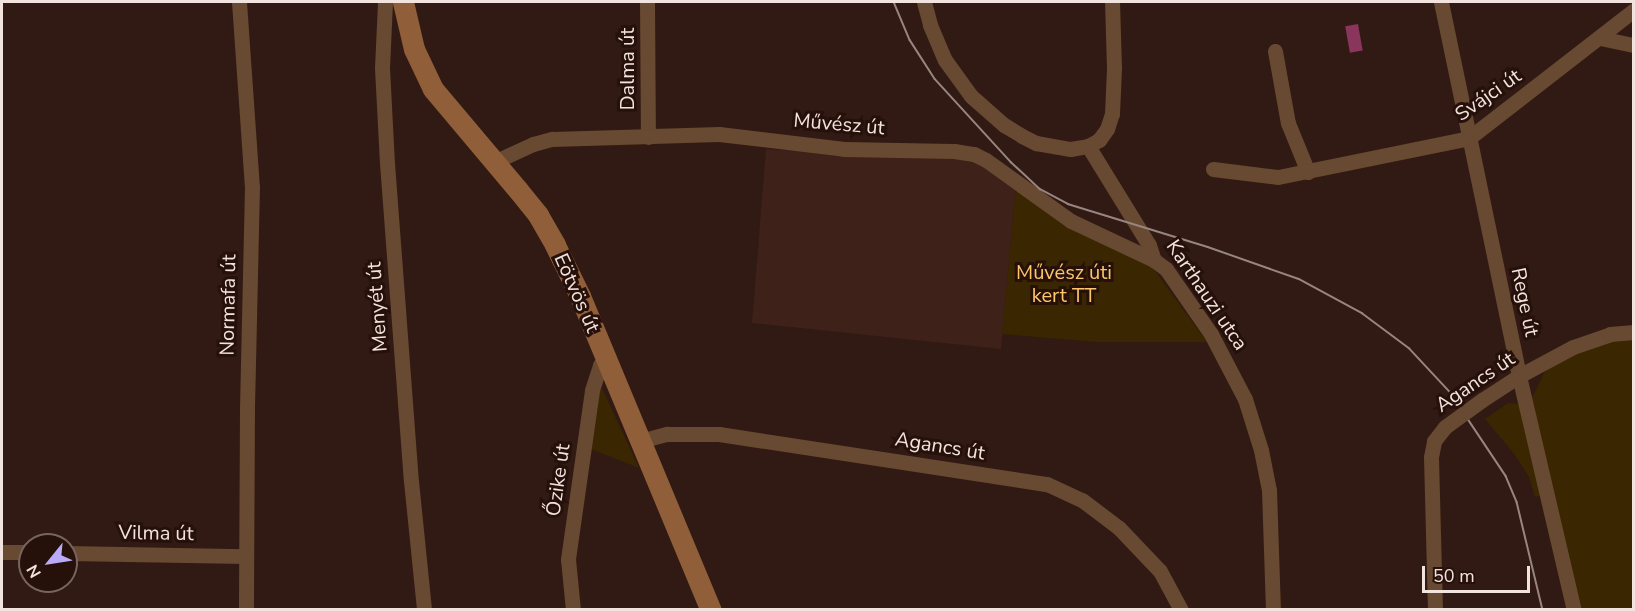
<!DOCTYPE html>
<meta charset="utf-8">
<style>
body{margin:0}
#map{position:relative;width:1635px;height:611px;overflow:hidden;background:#301a13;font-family:"Nunito Sans",sans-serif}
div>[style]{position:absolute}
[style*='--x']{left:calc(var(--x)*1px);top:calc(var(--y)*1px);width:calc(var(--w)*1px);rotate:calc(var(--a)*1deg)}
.built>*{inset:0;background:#3e2119}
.green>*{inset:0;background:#3a2601}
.water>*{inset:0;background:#8a355c;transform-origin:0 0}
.street>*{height:15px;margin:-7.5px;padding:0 7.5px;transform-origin:7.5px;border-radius:7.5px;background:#684931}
.secondary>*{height:21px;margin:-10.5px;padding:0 10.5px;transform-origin:10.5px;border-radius:10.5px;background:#905e38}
.tram>*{height:1.5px;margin:-0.75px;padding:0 0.75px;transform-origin:0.75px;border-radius:0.75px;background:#988580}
.street-bridge>*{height:15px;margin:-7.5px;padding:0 7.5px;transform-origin:7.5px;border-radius:7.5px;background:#684931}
span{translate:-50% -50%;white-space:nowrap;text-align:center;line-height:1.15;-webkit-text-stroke:6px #26100a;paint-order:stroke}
.street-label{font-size:20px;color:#f3e3df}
.park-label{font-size:20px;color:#fcc66d}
.frame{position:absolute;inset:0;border:3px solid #f3e3df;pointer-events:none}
.north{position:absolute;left:18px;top:533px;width:60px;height:60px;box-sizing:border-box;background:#26100a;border:2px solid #78645f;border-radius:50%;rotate:240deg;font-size:16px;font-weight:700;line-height:24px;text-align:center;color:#f3e3df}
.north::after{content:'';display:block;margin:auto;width:21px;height:27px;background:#b9abf7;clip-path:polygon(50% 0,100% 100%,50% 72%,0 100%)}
.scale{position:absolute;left:1422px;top:566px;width:108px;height:27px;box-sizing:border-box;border:3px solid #f3e3df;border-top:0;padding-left:8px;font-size:18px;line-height:21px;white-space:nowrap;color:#f3e3df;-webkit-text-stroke:4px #26100a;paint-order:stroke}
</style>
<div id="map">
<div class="built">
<div style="clip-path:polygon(766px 149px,970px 160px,1016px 184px,1001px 349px,752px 323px)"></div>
</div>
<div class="green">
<div style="clip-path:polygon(1016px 184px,1153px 268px,1207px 342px,1096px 342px,1002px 334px)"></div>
<div style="clip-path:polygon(1633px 337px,1633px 609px,1582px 609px,1531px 400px,1547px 367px,1594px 344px)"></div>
<div style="clip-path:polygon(598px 390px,603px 390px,639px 468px,588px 448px)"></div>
<div style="clip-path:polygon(1508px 403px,1520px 404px,1543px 495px,1535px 497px,1529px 477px,1515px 455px,1485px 419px)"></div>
</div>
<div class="water">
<div style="left:1358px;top:24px;width:27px;height:13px;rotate:80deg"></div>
</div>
<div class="street">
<div style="--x:239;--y:2;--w:185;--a:86"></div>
<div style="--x:252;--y:187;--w:222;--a:91.3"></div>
<div style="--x:247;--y:409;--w:201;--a:90.3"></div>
<div style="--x:385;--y:2;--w:66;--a:92.6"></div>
<div style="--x:382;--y:68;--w:95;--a:87"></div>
<div style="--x:387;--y:163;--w:319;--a:85.7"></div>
<div style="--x:411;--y:481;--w:130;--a:84.2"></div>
<div style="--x:647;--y:2;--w:135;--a:89.6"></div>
<div style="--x:924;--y:2;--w:24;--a:75"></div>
<div style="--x:930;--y:25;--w:38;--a:67"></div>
<div style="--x:945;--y:60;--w:44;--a:54.2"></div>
<div style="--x:971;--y:96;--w:44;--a:41.3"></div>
<div style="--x:1004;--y:125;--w:21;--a:31"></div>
<div style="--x:1022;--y:136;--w:16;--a:27"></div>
<div style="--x:1036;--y:143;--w:35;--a:10"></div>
<div style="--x:1070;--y:149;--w:18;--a:-9"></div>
<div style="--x:1088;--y:146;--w:13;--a:-29"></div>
<div style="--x:1099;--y:140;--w:14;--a:-54"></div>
<div style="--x:1107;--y:129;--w:16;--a:-72"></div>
<div style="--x:1112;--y:114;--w:46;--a:-87.5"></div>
<div style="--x:1114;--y:68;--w:66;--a:-91.7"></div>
<div style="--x:1441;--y:2;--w:382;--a:78.2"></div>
<div style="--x:1519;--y:376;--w:240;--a:76.8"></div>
<div style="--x:1600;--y:38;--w:35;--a:12"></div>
<div style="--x:1275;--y:51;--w:73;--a:79.8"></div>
<div style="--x:1288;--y:123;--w:53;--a:67.8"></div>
<div style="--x:1088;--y:146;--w:116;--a:58.4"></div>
<div style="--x:1149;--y:245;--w:16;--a:72"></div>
<div style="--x:1154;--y:260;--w:15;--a:37"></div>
<div style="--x:1166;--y:269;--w:79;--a:55.3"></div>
<div style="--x:1211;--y:334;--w:73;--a:62.4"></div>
<div style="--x:1245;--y:399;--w:53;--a:72.6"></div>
<div style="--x:1261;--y:450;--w:41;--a:78.7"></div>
<div style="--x:1269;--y:490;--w:120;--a:88.1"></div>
<div style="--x:494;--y:162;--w:43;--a:-24.8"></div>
<div style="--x:533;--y:144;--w:20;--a:-15"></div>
<div style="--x:552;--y:139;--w:167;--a:-1.7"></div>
<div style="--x:719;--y:134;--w:126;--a:6.8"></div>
<div style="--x:844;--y:149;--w:110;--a:1"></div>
<div style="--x:954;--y:151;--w:20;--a:9"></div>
<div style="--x:974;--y:154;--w:13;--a:27"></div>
<div style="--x:986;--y:160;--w:105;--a:35.7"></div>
<div style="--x:1071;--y:221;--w:92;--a:25.2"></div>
<div style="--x:1213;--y:169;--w:65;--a:7"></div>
<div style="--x:1278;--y:177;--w:195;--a:-11.5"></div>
<div style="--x:1469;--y:138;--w:209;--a:-37.8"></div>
<div style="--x:1482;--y:400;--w:44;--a:-33"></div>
<div style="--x:1519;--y:376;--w:61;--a:-28.2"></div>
<div style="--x:1573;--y:347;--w:39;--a:-19"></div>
<div style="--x:1610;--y:334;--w:24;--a:-5"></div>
<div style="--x:640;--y:441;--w:28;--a:-15"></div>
<div style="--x:667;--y:434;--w:52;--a:0"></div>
<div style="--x:719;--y:434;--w:332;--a:8.7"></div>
<div style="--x:1047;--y:484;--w:38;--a:25"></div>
<div style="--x:1082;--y:500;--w:46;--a:37.1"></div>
<div style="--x:1119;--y:528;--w:59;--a:46.4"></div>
<div style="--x:1160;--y:571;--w:44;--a:61.7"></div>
<div style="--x:2;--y:552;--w:28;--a:0"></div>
<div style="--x:66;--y:553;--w:179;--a:1"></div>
<div style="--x:573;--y:610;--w:51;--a:-95.6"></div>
<div style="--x:568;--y:559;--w:171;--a:-81.9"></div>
<div style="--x:592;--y:390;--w:26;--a:-72"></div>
<div style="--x:600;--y:365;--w:8;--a:-23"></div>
<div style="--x:1435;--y:610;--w:153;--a:-91.5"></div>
<div style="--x:1431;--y:457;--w:16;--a:-79"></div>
<div style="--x:1434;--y:441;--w:18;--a:-52"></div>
</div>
<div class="secondary">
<div style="--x:403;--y:2;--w:48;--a:76.8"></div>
<div style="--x:414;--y:49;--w:44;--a:64.6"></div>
<div style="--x:433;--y:89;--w:132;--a:49.9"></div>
<div style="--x:518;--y:190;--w:32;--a:51"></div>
<div style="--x:538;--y:215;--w:34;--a:60"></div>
<div style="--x:555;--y:245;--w:57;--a:63.9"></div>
<div style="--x:580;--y:296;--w:340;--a:67.4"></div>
</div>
<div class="tram">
<div style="--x:894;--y:2;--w:41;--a:67.2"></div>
<div style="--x:910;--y:40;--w:46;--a:57.3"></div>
<div style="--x:935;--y:79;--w:113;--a:47.5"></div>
<div style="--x:1011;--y:162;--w:40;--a:43"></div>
<div style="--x:1040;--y:189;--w:32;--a:28"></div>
<div style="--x:1068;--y:204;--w:146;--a:17.1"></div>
<div style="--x:1208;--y:247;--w:96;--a:19.4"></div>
<div style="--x:1299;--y:279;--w:72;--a:28.4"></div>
<div style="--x:1362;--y:313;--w:59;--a:36.7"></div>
<div style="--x:1409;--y:348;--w:60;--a:47"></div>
<div style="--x:1450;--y:392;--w:101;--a:56.3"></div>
<div style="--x:1506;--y:476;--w:28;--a:67"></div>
<div style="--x:1517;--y:502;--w:111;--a:76.5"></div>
</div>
<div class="street-bridge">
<div style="--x:1445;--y:427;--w:46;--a:-36.1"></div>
</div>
<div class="street-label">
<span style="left:627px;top:69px;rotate:-90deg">Dalma út</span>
<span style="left:1488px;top:95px;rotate:-35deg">Svájci út</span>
<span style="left:839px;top:124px;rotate:5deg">Művész út</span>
<span style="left:577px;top:293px;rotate:66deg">Eötvös út</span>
<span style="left:1207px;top:295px;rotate:56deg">Karthauzi utca</span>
<span style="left:1525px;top:302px;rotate:78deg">Rege út</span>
<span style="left:228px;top:305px;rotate:-89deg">Normafa út</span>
<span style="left:377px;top:307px;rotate:-94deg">Menyét út</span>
<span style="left:1475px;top:382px;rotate:-34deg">Agancs út</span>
<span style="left:940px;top:446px;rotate:9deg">Agancs út</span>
<span style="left:558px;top:480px;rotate:-82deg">Őzike út</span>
<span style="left:156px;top:533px;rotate:1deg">Vilma út</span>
</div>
<div class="park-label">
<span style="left:1064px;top:284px">Művész úti<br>kert TT</span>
</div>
<div class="frame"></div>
<div class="north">N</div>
<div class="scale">50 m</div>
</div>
